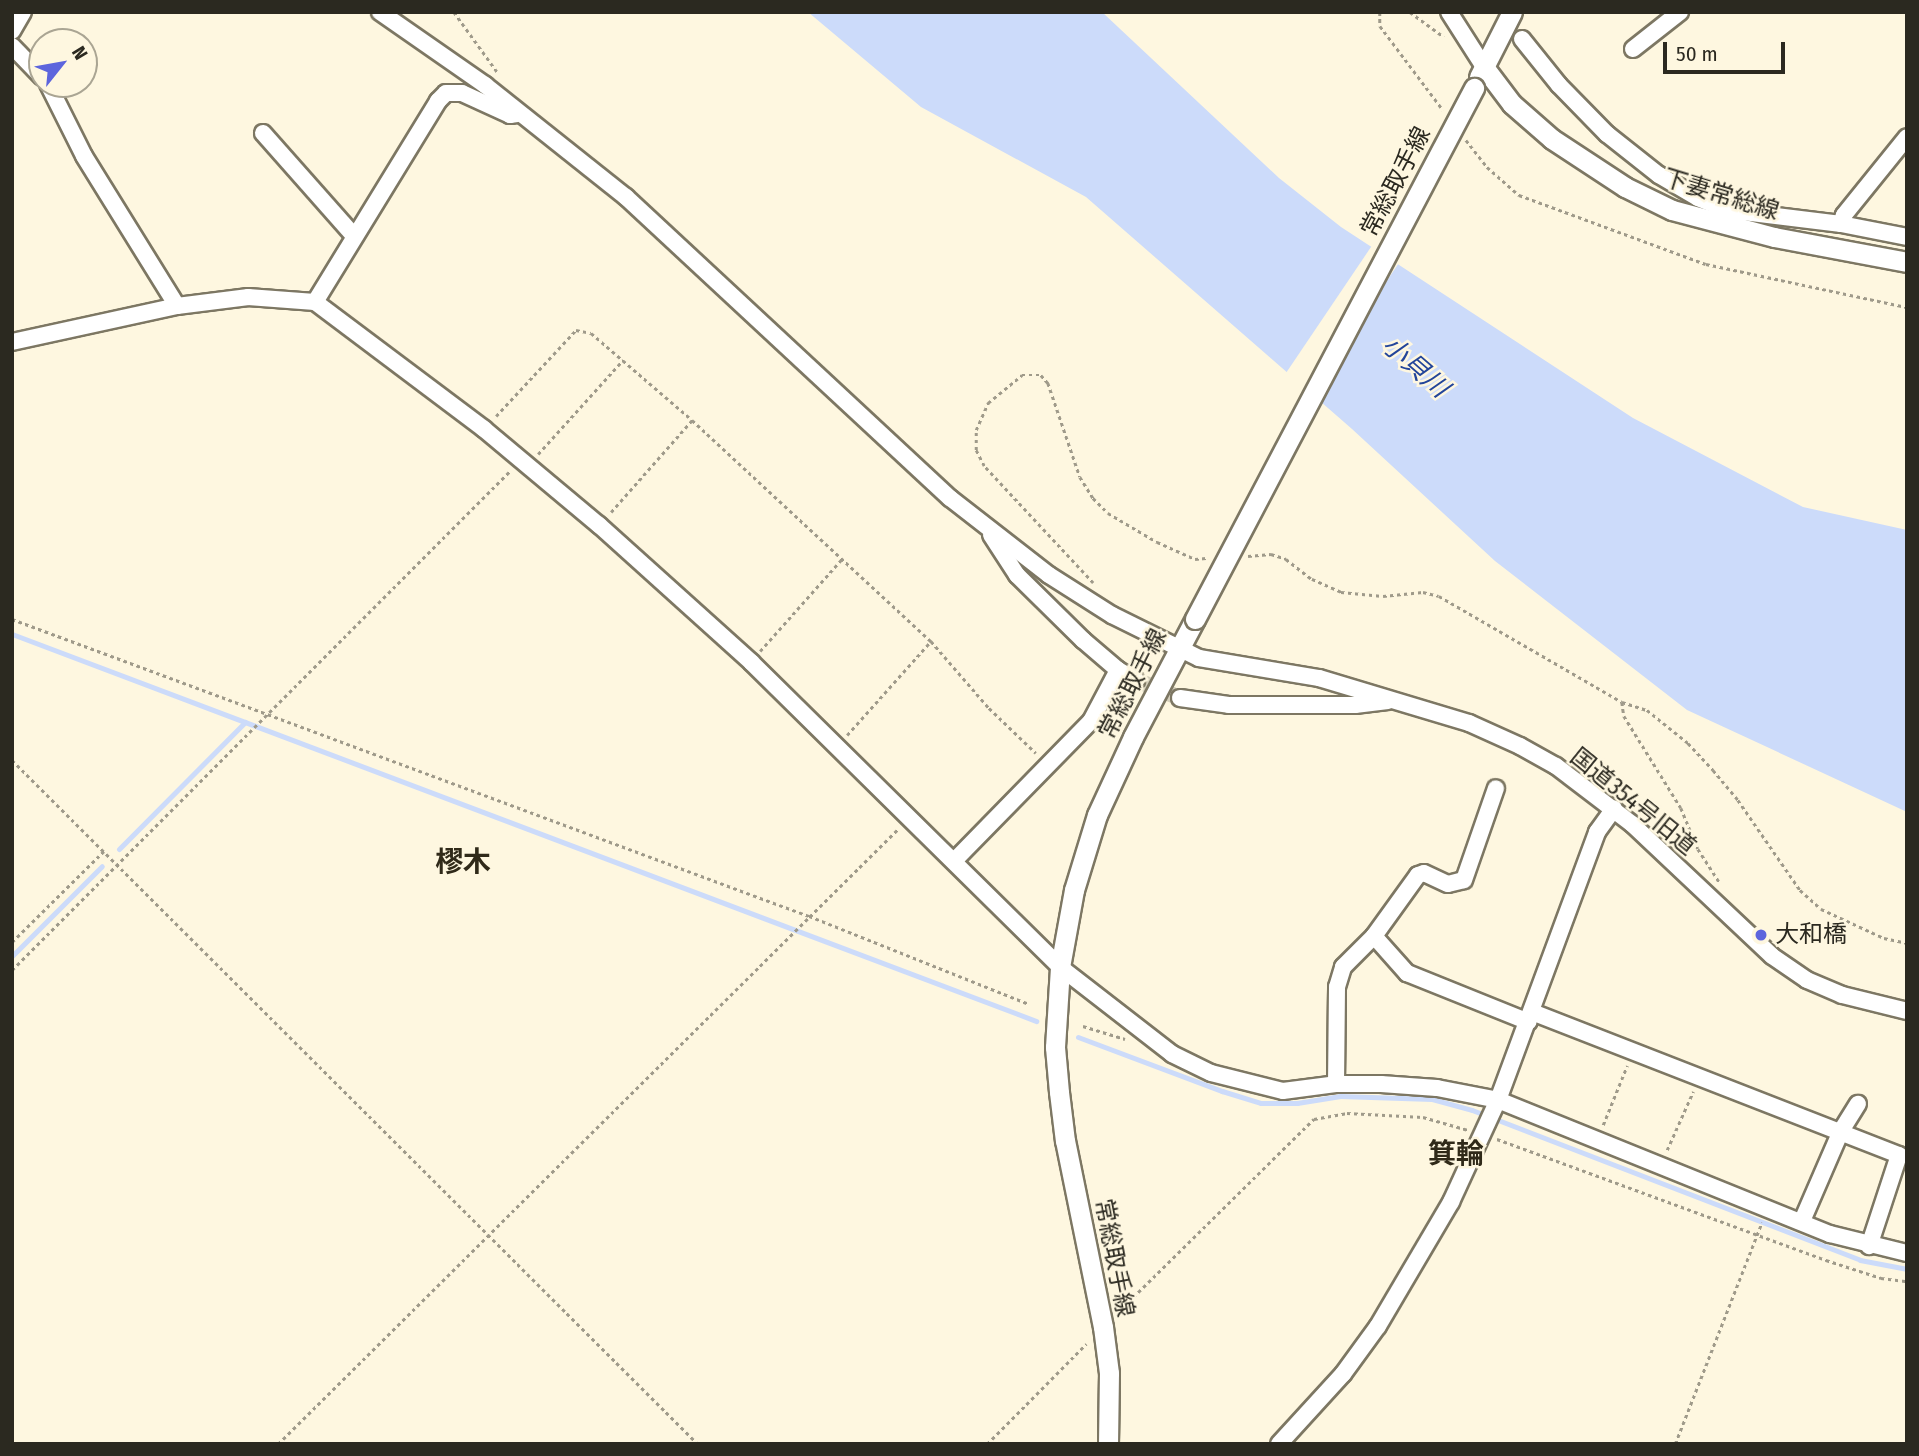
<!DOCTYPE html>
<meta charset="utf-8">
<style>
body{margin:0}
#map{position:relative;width:1919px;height:1456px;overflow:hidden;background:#fef7e0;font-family:"Fira Sans Condensed","Noto Sans JP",sans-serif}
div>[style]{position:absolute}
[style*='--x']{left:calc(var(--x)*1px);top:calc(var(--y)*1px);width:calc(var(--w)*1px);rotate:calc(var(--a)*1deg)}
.water>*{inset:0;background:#ccdbfa}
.pier>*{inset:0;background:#fef7e0;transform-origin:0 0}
.stream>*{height:5px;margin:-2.5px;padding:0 2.5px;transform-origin:2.5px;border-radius:2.5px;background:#ccdbfa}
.minor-tunnel>*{height:16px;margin-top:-8px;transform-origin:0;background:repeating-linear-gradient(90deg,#d4ceba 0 16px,transparent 0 24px)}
.path>*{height:2.5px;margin-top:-1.25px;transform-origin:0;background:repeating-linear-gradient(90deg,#9f9a8a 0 3.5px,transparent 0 7px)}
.roads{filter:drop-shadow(2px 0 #7d7763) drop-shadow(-2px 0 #7d7763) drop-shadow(0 2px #7d7763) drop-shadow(0 -2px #7d7763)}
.minor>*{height:16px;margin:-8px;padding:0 8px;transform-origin:8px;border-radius:8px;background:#fff}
.major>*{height:19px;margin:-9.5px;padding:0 9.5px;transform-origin:9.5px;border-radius:9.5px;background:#fff}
.bridges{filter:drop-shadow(2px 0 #7d7763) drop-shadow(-2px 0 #7d7763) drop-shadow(0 2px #7d7763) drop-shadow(0 -2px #7d7763)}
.major-bridge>*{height:19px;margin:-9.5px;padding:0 9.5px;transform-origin:9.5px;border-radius:9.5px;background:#fff}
.dots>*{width:19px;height:19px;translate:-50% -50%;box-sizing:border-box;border:4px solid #fef7e0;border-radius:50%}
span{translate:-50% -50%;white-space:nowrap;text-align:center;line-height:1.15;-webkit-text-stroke:5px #fef7e0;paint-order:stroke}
.street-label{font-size:24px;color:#2b2920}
.poi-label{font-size:24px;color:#2b2920}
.left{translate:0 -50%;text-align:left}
.water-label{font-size:26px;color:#23459a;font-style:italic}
.quarter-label{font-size:28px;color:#302a19;font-weight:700}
.frame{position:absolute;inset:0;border:14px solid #2b2920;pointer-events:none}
.north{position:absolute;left:28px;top:28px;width:70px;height:70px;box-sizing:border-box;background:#fef7e0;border:2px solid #aaa593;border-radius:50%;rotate:59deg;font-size:19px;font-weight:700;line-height:28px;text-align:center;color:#2b2920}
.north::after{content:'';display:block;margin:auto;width:24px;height:32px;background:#5d65dd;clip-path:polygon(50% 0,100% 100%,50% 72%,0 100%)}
.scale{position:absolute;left:1663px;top:42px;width:122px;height:32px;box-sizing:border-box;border:4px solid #2b2920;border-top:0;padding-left:9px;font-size:21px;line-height:24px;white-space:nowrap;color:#2b2920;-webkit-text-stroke:5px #fef7e0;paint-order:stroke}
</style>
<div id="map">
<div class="water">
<div style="clip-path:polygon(808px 12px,1102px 12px,1279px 178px,1341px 227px,1633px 418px,1803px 507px,1907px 530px,1907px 812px,1687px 710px,1495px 561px,1352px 429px,1086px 197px,921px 107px)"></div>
</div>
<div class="pier">
<div style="left:1373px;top:244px;width:32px;height:161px;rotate:34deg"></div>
</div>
<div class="stream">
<div style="--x:12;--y:634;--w:1095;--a:20.7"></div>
<div style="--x:119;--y:849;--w:179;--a:-45.2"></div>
<div style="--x:12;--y:956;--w:127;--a:-45"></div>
<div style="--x:1078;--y:1037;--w:154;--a:20.6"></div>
<div style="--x:1222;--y:1091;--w:41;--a:17.1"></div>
<div style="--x:1261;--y:1103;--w:36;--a:0"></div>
<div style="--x:1297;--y:1103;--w:44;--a:-9.2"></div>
<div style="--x:1340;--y:1096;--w:92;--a:1.9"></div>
<div style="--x:1432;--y:1099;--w:41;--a:15.4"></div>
<div style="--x:1472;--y:1110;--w:416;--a:21.1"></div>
<div style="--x:1860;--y:1260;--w:48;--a:10.8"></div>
</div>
<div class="minor-tunnel">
<div style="--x:1136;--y:680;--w:48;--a:22.2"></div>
</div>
<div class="path">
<div style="--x:454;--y:12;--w:75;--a:54.2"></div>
<div style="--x:1380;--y:12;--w:14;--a:90"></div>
<div style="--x:1380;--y:26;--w:105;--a:53.1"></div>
<div style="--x:1410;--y:12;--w:42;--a:36.3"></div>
<div style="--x:1466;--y:140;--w:34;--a:52"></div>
<div style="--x:1487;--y:167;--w:43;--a:41.2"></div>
<div style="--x:1519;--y:195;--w:199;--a:20.3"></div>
<div style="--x:1706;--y:264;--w:206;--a:12.1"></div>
<div style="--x:496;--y:416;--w:117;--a:-47.1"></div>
<div style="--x:576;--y:330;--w:15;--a:11"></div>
<div style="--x:591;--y:333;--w:133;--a:40.7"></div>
<div style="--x:692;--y:420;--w:326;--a:42.8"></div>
<div style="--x:931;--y:641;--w:89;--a:49.1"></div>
<div style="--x:989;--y:708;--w:65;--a:43.8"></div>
<div style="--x:538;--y:454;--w:127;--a:-47.9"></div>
<div style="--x:611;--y:512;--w:123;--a:-48.6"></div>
<div style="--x:1248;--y:556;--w:23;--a:-5"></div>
<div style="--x:1271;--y:554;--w:16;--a:18"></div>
<div style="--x:1286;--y:559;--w:33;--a:38"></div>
<div style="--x:1312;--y:579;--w:32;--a:24"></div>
<div style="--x:1341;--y:592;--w:42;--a:5.4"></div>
<div style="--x:1383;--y:596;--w:40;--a:-5.7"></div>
<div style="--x:1423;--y:592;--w:16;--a:14"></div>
<div style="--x:1439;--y:596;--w:211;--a:30.1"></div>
<div style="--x:1622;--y:702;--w:26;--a:18"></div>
<div style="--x:1647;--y:710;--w:53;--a:38.8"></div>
<div style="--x:1688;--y:743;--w:37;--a:47"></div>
<div style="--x:1713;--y:770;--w:39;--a:50"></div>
<div style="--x:1738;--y:800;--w:109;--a:55.4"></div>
<div style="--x:1800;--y:890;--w:28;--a:42"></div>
<div style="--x:1821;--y:909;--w:69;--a:24.7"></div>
<div style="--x:1884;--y:938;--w:24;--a:12"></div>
<div style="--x:1093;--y:583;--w:160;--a:-133"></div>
<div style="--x:984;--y:466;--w:18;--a:-117"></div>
<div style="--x:976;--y:450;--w:20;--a:-90"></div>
<div style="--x:976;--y:430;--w:30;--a:-66"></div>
<div style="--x:988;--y:403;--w:44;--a:-39.5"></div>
<div style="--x:1022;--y:375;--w:19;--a:0"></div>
<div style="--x:1041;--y:375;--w:11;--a:49"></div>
<div style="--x:1048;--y:383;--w:99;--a:71.2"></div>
<div style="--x:1080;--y:477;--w:25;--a:58"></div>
<div style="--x:1093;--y:498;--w:21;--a:45"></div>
<div style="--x:1108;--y:513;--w:57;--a:30.6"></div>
<div style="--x:1157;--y:542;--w:42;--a:24.1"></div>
<div style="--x:1195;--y:559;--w:11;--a:-5"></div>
<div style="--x:12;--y:619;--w:851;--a:20.44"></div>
<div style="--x:809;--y:916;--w:235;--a:21.8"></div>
<div style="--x:760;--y:651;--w:123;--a:-48.3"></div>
<div style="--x:1622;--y:702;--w:14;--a:82"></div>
<div style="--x:1624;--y:716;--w:108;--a:58.2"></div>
<div style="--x:1681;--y:808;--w:44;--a:67.5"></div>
<div style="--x:1698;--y:849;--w:40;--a:57.1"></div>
<div style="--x:847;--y:735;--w:126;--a:-48.2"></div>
<div style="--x:12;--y:760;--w:969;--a:44.92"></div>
<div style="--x:12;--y:942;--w:129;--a:-44.7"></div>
<div style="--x:12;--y:970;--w:704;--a:-45.06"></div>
<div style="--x:1083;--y:1026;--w:44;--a:17.2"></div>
<div style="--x:1603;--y:1125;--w:64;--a:-67.9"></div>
<div style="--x:1497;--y:1139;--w:351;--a:20.2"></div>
<div style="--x:1826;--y:1260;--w:58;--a:18.1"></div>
<div style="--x:1881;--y:1278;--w:26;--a:7"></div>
<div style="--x:1667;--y:1150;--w:64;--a:-65.9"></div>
<div style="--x:1118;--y:1312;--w:275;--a:-44.6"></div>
<div style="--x:1314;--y:1119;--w:34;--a:-10"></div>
<div style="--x:1347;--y:1113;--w:76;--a:3"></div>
<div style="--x:1423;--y:1117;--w:47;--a:16.1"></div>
<div style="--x:278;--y:1444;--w:872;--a:-44.77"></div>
<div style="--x:987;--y:1444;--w:141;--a:-45.3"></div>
<div style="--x:1675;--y:1444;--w:238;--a:-68.6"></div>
</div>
<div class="roads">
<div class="minor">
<div style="--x:380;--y:12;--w:128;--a:34.8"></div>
<div style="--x:485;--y:85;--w:180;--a:38.5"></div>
<div style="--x:626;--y:197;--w:442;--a:42.9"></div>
<div style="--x:950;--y:498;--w:125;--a:37.9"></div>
<div style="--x:1049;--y:575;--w:75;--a:32.4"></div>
<div style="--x:1112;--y:615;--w:97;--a:26.3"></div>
<div style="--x:1199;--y:658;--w:122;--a:9.5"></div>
<div style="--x:1319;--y:678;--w:157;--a:16.7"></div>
<div style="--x:1469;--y:723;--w:56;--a:24.3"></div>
<div style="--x:1520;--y:746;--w:41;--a:29.1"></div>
<div style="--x:1556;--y:766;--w:96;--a:37.3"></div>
<div style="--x:1632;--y:824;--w:192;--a:43.3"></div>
<div style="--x:1772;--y:956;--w:42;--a:34.4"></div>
<div style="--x:1807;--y:980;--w:38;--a:23"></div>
<div style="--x:1842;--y:995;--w:67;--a:13.8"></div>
<div style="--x:1449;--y:12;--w:65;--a:57.5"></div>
<div style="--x:12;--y:31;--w:22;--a:-60"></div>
<div style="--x:1522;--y:39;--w:59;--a:51.2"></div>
<div style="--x:1559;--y:85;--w:69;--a:45.6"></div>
<div style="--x:1607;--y:134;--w:66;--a:38.3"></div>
<div style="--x:1659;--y:175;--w:45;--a:30.5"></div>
<div style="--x:1698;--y:198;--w:31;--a:22"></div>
<div style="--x:1727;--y:210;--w:115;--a:7"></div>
<div style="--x:1841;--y:224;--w:67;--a:11.1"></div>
<div style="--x:12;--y:46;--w:43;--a:45.9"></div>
<div style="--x:1633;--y:49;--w:60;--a:-38.2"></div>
<div style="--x:48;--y:84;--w:80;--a:63.4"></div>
<div style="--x:84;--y:156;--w:176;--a:58.2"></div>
<div style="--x:263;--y:133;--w:137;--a:48.5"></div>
<div style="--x:1841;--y:224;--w:9;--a:-72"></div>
<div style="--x:1844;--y:215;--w:100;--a:-51.1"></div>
<div style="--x:315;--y:302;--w:236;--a:-58.5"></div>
<div style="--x:438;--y:101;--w:11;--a:-45"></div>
<div style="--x:446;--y:93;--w:16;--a:0"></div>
<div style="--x:462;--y:93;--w:53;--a:24.6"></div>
<div style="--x:510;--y:115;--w:7;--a:-8"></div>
<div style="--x:12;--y:342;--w:169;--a:-12.3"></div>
<div style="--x:177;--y:306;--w:72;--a:-7.2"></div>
<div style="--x:248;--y:297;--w:67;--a:4.3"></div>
<div style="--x:315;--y:302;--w:211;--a:36.9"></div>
<div style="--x:484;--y:429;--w:150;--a:39.9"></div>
<div style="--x:599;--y:525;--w:205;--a:42"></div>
<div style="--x:751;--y:662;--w:434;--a:44.6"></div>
<div style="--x:1060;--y:967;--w:142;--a:37.8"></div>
<div style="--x:1172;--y:1054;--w:43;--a:26"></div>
<div style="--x:1211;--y:1073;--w:74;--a:14"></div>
<div style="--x:1283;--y:1091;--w:53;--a:-7.5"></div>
<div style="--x:1336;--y:1084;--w:45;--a:0"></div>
<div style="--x:1381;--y:1084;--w:56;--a:4.1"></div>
<div style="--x:1437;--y:1088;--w:62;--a:11.1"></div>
<div style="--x:1498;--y:1100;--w:358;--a:22"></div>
<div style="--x:1830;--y:1234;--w:79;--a:13.9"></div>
<div style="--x:991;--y:535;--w:48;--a:57"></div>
<div style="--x:1017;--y:575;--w:93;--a:44.6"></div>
<div style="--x:1083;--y:640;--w:46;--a:40.6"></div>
<div style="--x:1118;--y:670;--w:21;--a:29"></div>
<div style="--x:1180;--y:698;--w:49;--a:8.1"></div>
<div style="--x:1229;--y:705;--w:126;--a:0"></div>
<div style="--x:1355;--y:705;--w:33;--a:-7"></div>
<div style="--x:954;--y:861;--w:196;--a:-45.6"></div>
<div style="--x:1091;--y:721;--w:58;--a:-62.1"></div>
<div style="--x:1374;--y:936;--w:50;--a:48.3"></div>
<div style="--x:1407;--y:973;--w:131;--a:21.9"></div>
<div style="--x:1532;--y:1012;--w:394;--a:21.3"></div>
<div style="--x:1899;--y:1155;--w:96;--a:108.2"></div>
<div style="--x:1336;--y:1084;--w:97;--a:-89.4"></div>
<div style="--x:1337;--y:987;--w:21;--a:-73"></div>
<div style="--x:1343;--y:967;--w:44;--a:-45"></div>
<div style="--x:1374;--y:936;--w:75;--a:-54.2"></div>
<div style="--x:1418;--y:875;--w:6;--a:-18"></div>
<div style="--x:1424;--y:873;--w:26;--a:25"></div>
<div style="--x:1448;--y:884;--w:16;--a:-14"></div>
<div style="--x:1464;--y:880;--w:97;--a:-70.8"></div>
<div style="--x:1802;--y:1221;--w:98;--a:-66.6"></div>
<div style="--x:1841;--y:1131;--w:32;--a:-58"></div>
<div style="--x:1279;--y:1444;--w:95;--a:-47.6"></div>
<div style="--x:1343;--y:1374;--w:59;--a:-53.9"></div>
<div style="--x:1378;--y:1326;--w:144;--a:-59.5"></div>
<div style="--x:1451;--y:1202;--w:112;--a:-65.3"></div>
<div style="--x:1498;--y:1100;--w:286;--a:-69.7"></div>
<div style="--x:1597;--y:832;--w:29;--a:-54"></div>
</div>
<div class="major">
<div style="--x:1484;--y:67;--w:46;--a:52.9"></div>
<div style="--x:1512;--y:104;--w:53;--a:41.2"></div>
<div style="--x:1552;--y:139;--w:87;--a:33.3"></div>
<div style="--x:1625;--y:187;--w:52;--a:26.1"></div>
<div style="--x:1672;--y:210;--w:106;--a:14.8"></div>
<div style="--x:1774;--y:237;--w:135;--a:10.6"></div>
<div style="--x:1479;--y:77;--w:73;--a:-63.1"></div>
<div style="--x:1108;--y:1444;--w:71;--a:-89.2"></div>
<div style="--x:1109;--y:1373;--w:46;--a:-97.4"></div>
<div style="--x:1103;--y:1327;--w:190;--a:-101.5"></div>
<div style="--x:1065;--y:1141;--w:49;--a:-97"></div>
<div style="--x:1059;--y:1092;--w:45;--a:-95.1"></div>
<div style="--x:1055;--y:1047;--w:80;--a:-86.4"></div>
<div style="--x:1060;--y:967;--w:78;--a:-79.7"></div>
<div style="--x:1074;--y:890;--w:78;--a:-73"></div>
<div style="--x:1097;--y:815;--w:86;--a:-65.2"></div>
<div style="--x:1133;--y:737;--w:133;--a:-62.3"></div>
</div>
</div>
<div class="bridges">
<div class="major-bridge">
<div style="--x:1195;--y:619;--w:600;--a:-62.28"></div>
</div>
</div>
<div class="dots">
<div style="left:1761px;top:935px;background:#5d65dd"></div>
</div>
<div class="street-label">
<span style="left:1396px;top:182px;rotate:-62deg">常総取手線</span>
<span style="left:1721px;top:195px;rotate:17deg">下妻常総線</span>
<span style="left:1133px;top:684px;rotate:-63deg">常総取手線</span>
<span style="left:1633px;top:802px;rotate:39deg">国道354号旧道</span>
<span style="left:1114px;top:1258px;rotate:79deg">常総取手線</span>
</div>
<div class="poi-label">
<span class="left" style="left:1775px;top:935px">大和橋</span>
</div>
<div class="water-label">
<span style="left:1415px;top:367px;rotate:41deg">小貝川</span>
</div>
<div class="quarter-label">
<span style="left:463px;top:862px">樛木</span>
<span style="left:1456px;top:1154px">箕輪</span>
</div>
<div class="frame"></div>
<div class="north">N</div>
<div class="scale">50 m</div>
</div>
